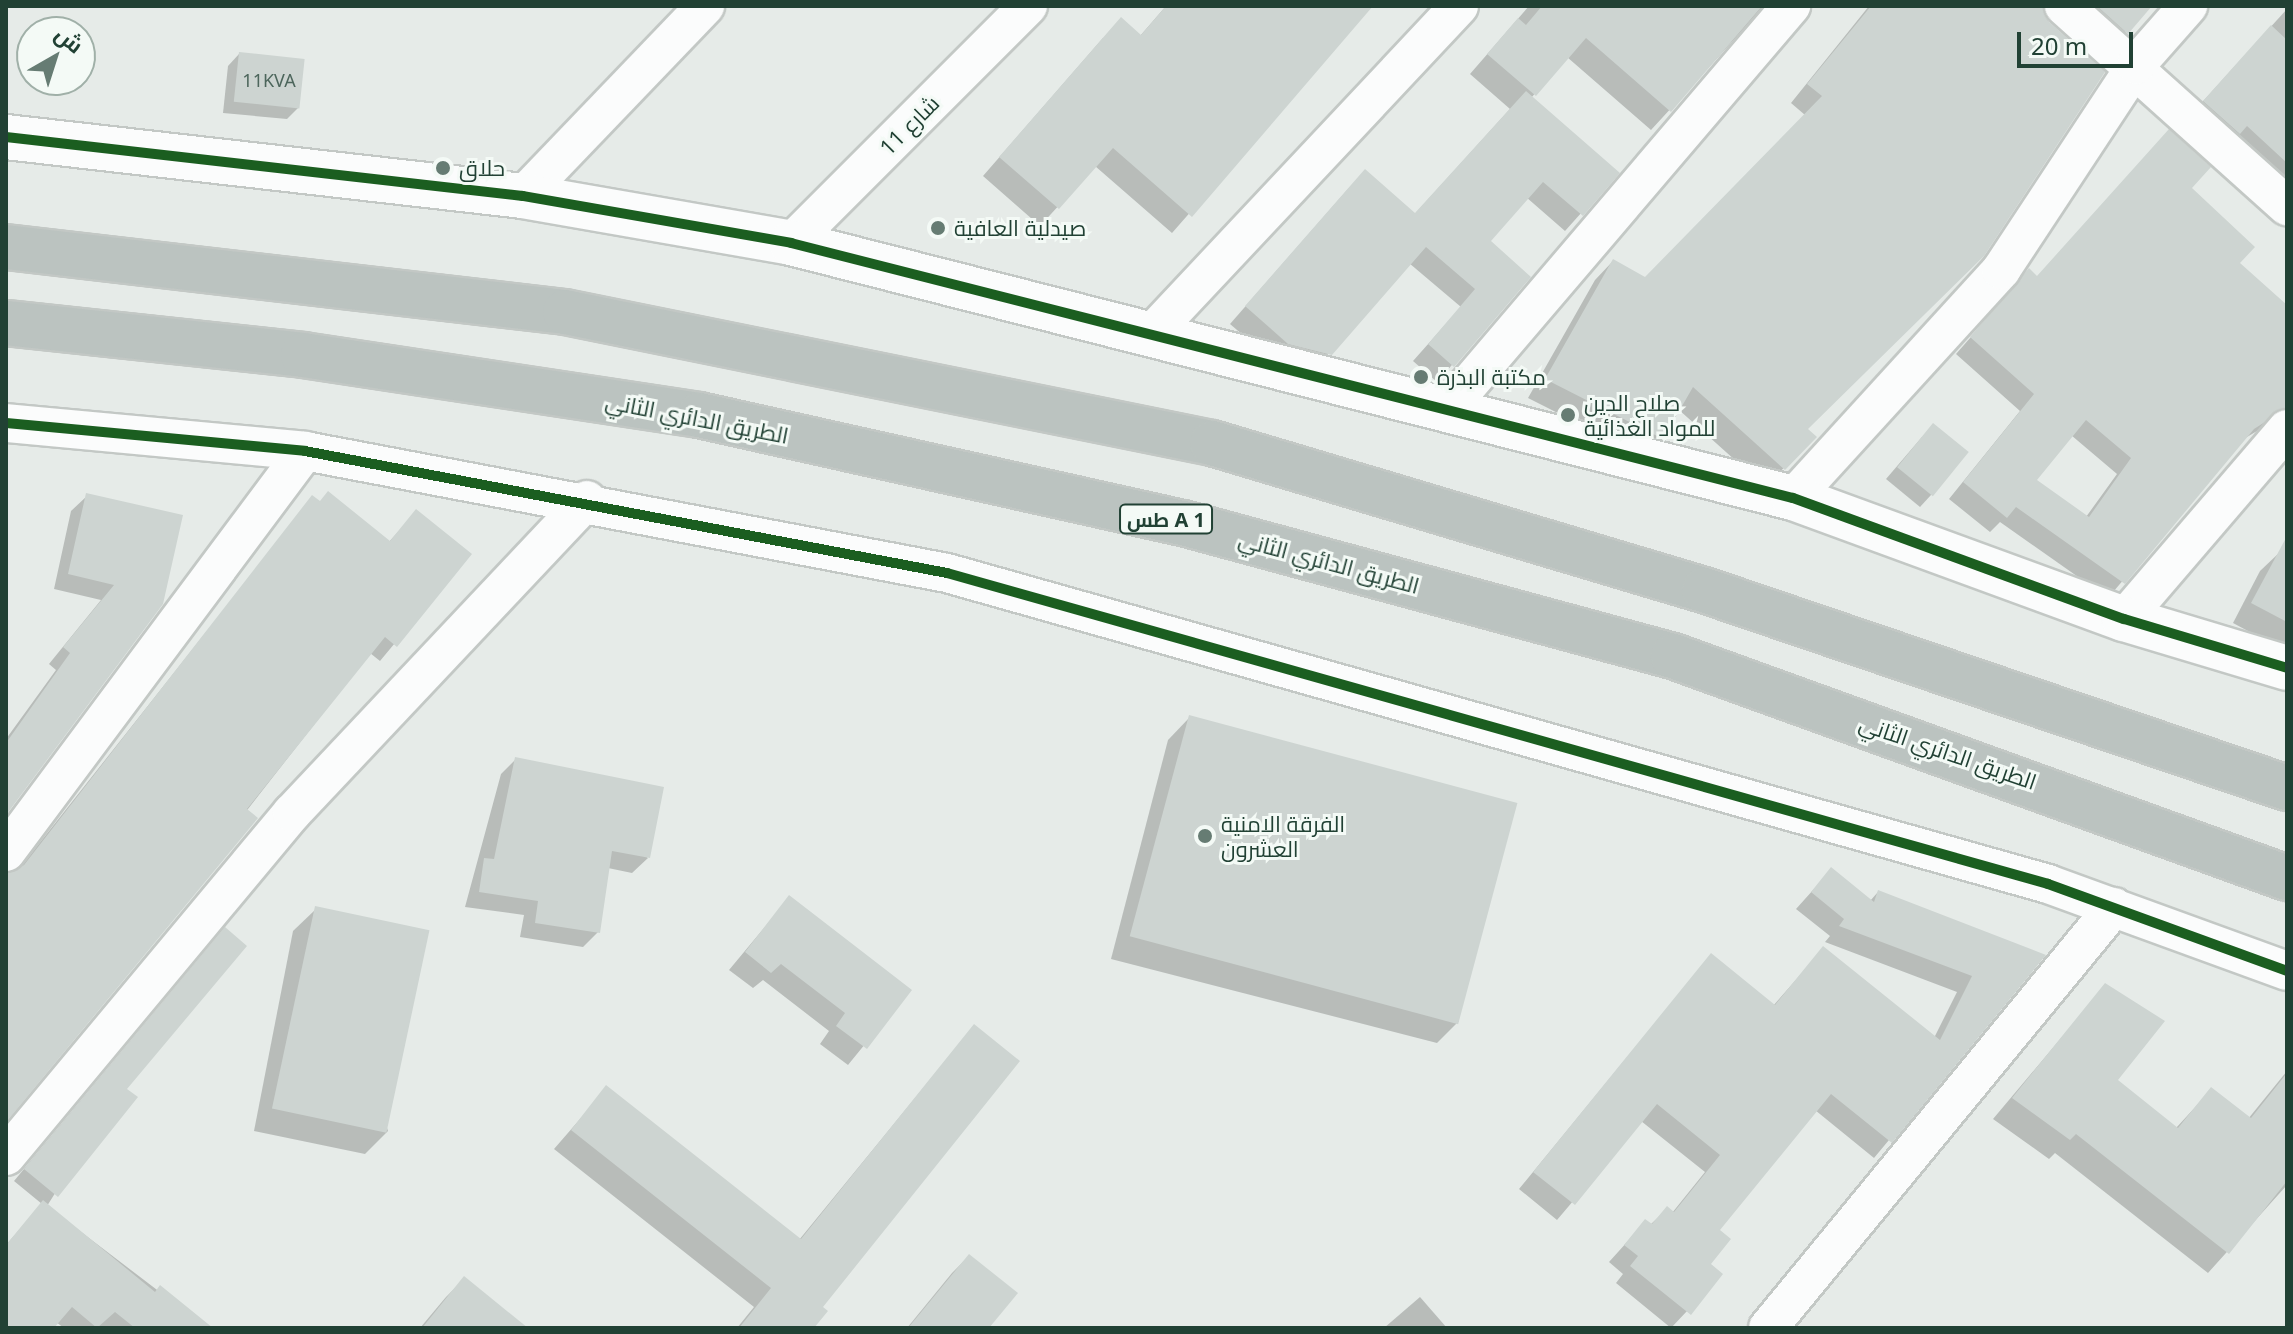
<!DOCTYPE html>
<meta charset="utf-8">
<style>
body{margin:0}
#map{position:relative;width:2293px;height:1334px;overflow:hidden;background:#e6ebe8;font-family:"Noto Sans",Cairo,sans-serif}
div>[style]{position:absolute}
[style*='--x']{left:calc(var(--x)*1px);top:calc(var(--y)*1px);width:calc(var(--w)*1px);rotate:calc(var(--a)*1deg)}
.shadow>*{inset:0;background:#0003}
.building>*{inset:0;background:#cdd4d1;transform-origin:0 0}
.roads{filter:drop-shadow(2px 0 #c3c8c5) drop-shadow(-2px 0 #c3c8c5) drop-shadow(0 2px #c3c8c5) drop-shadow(0 -2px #c3c8c5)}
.street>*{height:38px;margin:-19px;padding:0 19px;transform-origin:19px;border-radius:19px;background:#fbfcfc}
.secondary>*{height:44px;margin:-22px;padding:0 22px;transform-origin:22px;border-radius:22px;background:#fbfcfc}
.highway>*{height:44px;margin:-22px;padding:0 22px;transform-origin:22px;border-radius:22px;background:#bbc3c0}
.cycleway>*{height:10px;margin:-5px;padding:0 5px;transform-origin:5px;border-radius:5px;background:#1b5e20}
.dots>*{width:22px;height:22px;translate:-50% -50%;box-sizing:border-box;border:4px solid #f4faf6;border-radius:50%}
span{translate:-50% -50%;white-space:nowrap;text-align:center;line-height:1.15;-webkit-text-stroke:6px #f4faf6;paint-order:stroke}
.number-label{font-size:18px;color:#4d665c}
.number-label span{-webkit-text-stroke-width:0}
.shield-label span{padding:2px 6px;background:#f4faf6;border:2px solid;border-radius:6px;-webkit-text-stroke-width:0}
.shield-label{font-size:20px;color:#214134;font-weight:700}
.street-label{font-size:22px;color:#214134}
.poi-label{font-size:22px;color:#214134}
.left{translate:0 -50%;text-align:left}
.frame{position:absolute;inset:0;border:8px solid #214134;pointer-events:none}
.north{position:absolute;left:16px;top:16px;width:80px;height:80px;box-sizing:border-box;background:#f4faf6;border:2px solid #a0b0a8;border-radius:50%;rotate:39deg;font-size:22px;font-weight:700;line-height:32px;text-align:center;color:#214134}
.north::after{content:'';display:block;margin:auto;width:28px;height:36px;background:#667c73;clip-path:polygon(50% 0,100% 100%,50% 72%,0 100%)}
.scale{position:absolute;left:2017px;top:32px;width:116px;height:36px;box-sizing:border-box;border:4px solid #214134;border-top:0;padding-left:10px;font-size:24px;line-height:28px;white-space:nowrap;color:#214134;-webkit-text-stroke:6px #f4faf6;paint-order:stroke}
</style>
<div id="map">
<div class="shadow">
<div style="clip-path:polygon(1166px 6px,1371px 6px,1172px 233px,1095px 166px,1040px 226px,983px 176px,1103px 38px,1140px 36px)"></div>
<div style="clip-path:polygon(1529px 6px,1765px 6px,1651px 130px,1567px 57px,1531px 98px,1617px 173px,1565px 231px,1526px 197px,1488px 241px,1529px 277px,1437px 382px,1413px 361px,1461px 307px,1409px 263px,1313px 370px,1271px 359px,1230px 324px,1349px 188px,1414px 215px,1510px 109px,1470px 74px)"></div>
<div style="clip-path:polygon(1869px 6px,2046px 6px,2047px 23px,1805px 429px,1814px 437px,1765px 487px,1678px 409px,1643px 456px,1528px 398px,1595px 280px,1613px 261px,1645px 280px,1805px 115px,1791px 103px)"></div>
<div style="clip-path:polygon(2055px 6px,2149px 6px,2108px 50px)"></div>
<div style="clip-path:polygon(2287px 9px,2287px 198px,2186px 120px)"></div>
<div style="clip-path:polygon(239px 54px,298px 108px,287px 119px,223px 113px,228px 66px)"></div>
<div style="clip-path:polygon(evenodd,2189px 188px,2237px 263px,2287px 307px,2287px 413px,2242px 440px,2108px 598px,2000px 522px,1990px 532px,1949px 499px,2020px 411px,1956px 354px,2029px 271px,2036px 278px,2189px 188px,2071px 435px,2117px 474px,2086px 517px,2034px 481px,2071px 435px)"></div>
<div style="clip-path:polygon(1922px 437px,1931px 495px,1920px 507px,1886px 479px)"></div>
<div style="clip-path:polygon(87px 496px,181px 517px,6px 812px,6px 739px,56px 670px,49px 664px,101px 600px,54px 589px,71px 511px)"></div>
<div style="clip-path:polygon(312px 498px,388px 543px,416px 512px,469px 554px,380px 661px,370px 653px,6px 1118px,6px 874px,19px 869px)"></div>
<div style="clip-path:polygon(2280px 552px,2287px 555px,2287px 652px,2233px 623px,2260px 571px)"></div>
<div style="clip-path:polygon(1190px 717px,1459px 1021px,1437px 1043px,1111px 959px,1168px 740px)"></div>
<div style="clip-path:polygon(516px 759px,648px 858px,632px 873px,608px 868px,598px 932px,583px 947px,520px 937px,524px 915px,465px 907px,501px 774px)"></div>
<div style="clip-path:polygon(1831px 870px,1870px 901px,1878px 892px,2043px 955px,1874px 1158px,1815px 1110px,1718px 1231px,1708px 1265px,1721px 1275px,1671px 1328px,1616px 1283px,1623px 1274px,1609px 1262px,1646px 1221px,1650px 1225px,1667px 1209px,1672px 1213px,1705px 1172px,1641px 1121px,1557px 1220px,1519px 1189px,1711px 955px,1773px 1006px,1823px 949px,1934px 1038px,1957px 992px,1825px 942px,1830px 936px,1796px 909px)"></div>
<div style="clip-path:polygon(789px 898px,909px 990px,848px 1065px,820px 1044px,829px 1031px,763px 980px,753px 988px,729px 970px)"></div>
<div style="clip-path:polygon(316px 909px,388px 1131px,365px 1154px,254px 1131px,293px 931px)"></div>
<div style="clip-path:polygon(214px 941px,47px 1206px,207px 1328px,64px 1328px,56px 1322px,6px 1328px,6px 1245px,42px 1204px,14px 1181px)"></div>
<div style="clip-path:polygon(2105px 986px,2115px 1081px,2176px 1128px,2211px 1090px,2248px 1119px,2287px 1071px,2287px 1185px,2208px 1273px,2055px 1153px,2049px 1159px,1993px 1119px)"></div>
<div style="clip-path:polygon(974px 1026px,811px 1328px,737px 1328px,754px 1307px,554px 1149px,607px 1088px,799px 1240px)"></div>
<div style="clip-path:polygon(969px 1256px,986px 1328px,907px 1328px,952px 1273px)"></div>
<div style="clip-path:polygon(464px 1279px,505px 1328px,420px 1328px,446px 1297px)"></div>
<div style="clip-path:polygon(1420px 1297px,1447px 1328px,1384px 1328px)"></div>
</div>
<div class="building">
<div style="clip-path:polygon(1166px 6px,1373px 6px,1192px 217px,1113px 148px,1059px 209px,999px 157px,1121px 17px,1141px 35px)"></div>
<div style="clip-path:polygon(1542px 6px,1762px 6px,1671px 112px,1586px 38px,1536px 96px,1487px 54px,1518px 18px,1526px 25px)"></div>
<div style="clip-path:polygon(1871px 6px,2043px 6px,2049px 22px,2105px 72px,1984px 256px,1808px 429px,1817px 437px,1785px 470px,1693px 387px,1663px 439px,1545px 379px,1613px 259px,1645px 277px,1822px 96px,1807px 84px)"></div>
<div style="clip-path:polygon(2097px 6px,2152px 6px,2128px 34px)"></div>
<div style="clip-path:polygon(2271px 25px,2287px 40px,2287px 163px,2247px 126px,2240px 134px,2203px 101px)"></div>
<div style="left:239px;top:52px;width:66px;height:50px;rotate:6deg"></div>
<div style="clip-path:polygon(1526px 91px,1620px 173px,1583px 216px,1543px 182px,1491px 241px,1531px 277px,1454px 367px,1428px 344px,1475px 289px,1426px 247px,1332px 355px,1288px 344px,1245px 306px,1365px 169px,1415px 213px)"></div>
<div style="clip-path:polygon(evenodd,2169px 129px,2211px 167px,2192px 188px,2255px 247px,2240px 263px,2287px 305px,2287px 408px,2254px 429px,2125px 584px,2016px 507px,2007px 518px,1963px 482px,2034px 394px,1970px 337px,2029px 268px,2037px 276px,2169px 129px,2086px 420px,2131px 458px,2089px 517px,2037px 480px,2086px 420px)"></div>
<div style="left:1933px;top:423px;width:46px;height:57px;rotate:39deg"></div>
<div style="clip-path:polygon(328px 491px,390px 541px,416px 509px,472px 554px,397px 647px,385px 637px,247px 809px,258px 818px,6px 1122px,6px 874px,24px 865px,312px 495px,320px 501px)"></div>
<div style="clip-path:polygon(86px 493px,183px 515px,163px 604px,6px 815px,6px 743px,70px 653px,63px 647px,114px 585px,68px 574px)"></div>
<div style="clip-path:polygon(2287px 536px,2287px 622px,2251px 603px)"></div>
<div style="left:1189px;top:715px;width:340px;height:229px;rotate:15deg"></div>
<div style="clip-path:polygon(515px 757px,664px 787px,650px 858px,612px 851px,600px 933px,535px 923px,538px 901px,479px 892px,484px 858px,494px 859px)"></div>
<div style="clip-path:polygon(1831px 867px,1874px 902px,1878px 890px,2046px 955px,1892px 1143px,1831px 1094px,1720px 1230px,1731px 1239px,1711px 1264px,1723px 1274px,1691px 1315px,1630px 1266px,1638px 1256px,1624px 1245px,1645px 1219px,1652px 1224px,1667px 1206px,1674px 1212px,1720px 1155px,1657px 1104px,1575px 1205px,1533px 1172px,1711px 953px,1775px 1005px,1823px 946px,1940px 1040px,1972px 976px,1839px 926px,1844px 919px,1811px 892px)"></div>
<div style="clip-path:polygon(789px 895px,912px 990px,867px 1049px,836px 1026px,845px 1013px,781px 964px,771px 973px,745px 952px)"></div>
<div style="left:315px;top:906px;width:117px;height:207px;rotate:12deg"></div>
<div style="clip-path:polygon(225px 927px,247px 946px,127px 1089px,138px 1097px,58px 1197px,24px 1169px)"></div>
<div style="clip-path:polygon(2105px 983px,2165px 1021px,2118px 1080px,2178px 1128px,2211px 1087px,2251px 1118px,2287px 1073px,2287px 1181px,2229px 1254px,2076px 1134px,2070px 1140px,2012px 1098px)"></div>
<div style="clip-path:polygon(974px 1024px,1020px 1061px,823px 1307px,828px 1311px,814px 1328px,739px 1328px,771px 1288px,571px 1130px,606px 1085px,801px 1239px)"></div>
<div style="clip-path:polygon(43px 1200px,155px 1292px,160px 1285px,213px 1328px,135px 1328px,115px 1312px,97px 1328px,72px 1307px,54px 1328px,6px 1328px,6px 1245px)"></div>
<div style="clip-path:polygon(969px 1254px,1018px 1293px,989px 1328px,908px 1328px)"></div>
<div style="clip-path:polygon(464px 1276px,528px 1328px,422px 1328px)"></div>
</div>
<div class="roads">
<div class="street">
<div style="--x:2064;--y:6;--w:300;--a:41.9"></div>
<div style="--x:523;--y:196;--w:263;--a:-46.2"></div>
<div style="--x:791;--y:243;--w:335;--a:-45"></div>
<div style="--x:1155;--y:330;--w:444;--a:-46.8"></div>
<div style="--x:1450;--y:406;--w:526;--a:-49.55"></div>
<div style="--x:6;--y:423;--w:300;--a:5.3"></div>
<div style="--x:305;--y:451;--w:653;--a:10.76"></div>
<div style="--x:947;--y:573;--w:1144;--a:15.77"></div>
<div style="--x:2048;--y:884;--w:254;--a:20"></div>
<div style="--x:1793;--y:498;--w:309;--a:-47.6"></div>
<div style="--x:2001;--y:270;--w:245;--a:-56.6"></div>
<div style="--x:2136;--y:65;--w:79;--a:-48.6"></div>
<div style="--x:2124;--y:619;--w:250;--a:-49.4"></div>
<div style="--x:6;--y:852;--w:500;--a:-53.29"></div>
<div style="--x:6;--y:1156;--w:447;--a:-50.2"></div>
<div style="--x:292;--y:813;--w:430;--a:-46.7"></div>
<div style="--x:1768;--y:1328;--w:545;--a:-50.58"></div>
</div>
<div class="secondary">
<div style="--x:6;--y:137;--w:520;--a:6.51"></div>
<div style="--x:523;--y:196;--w:272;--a:9.9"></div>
<div style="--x:791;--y:243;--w:1034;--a:14.28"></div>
<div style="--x:1793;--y:498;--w:352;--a:20.1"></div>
<div style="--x:2124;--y:619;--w:170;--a:16.7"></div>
</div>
<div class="highway">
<div style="--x:6;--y:247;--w:563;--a:6.63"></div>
<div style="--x:565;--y:312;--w:660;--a:11.45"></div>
<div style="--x:1212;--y:443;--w:513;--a:16.64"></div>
<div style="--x:1704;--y:590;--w:616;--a:18.76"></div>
<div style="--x:6;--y:323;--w:299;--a:6.1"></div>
<div style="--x:303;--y:355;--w:401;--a:8.6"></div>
<div style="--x:699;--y:415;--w:496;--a:12.6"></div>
<div style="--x:1183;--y:523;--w:508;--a:15.19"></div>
<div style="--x:1673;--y:656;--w:653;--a:19.88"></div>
</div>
</div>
<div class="cycleway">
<div style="--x:6;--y:137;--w:520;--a:6.51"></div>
<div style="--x:523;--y:196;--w:272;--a:9.9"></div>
<div style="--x:791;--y:243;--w:1034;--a:14.28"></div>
<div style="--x:1793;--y:498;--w:352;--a:20.1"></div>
<div style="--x:2124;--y:619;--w:170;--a:16.7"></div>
<div style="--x:6;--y:423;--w:300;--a:5.3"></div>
<div style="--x:305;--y:451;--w:653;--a:10.76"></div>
<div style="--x:947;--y:573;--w:1144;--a:15.77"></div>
<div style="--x:2048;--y:884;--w:254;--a:20"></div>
</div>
<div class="dots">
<div style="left:443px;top:168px;background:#667c73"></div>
<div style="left:938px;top:228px;background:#667c73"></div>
<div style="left:1421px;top:377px;background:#667c73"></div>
<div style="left:1568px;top:415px;background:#667c73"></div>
<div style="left:1205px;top:836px;background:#667c73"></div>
</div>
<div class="number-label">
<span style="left:269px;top:80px">11KVA</span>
</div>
<div class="shield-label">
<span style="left:1166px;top:519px">طس A 1</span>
</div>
<div class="street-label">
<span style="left:909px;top:125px;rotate:-45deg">شارع 11</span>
<span style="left:697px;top:418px;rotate:11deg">الطريق الدائري الثاني</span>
<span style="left:1329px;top:562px;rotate:15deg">الطريق الدائري الثاني</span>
<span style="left:1948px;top:752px;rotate:19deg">الطريق الدائري الثاني</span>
</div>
<div class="poi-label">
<span class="left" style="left:459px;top:168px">حلاق</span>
<span class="left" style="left:954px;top:228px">صيدلية العافية</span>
<span class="left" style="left:1437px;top:377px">مكتبة البذرة</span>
<span class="left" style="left:1584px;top:415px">صلاح الدين<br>للمواد الغذائية</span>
<span class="left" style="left:1221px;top:836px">الفرقة الامنية<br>العشرون</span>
</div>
<div class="frame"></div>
<div class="north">ش</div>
<div class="scale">20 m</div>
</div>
